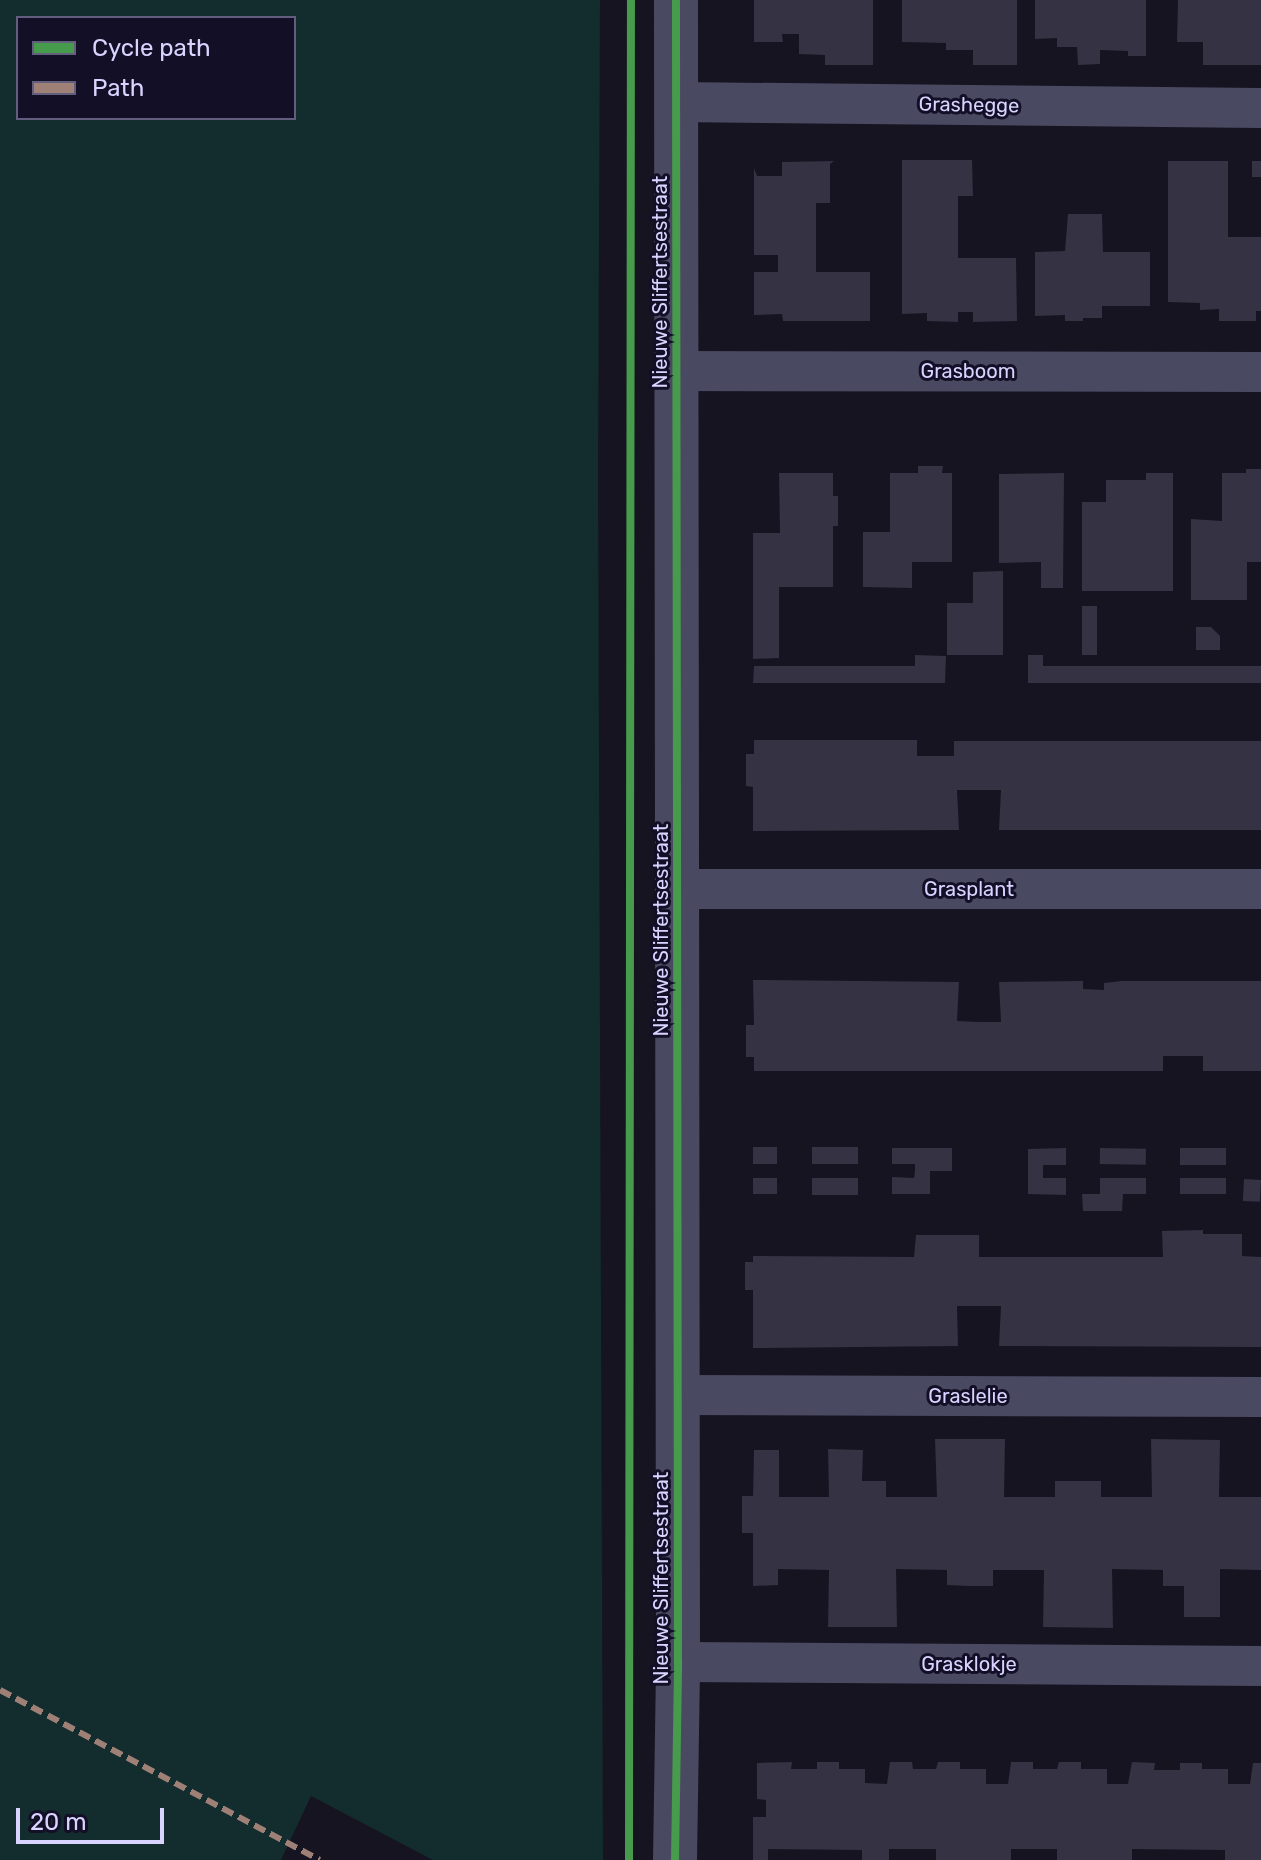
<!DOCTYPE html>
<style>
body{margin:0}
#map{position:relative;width:1261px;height:1860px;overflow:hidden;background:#161421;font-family:Rubik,sans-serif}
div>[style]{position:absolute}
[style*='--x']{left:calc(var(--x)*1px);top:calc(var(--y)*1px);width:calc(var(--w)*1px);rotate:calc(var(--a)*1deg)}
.green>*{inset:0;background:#132c2d}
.building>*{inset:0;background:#343243;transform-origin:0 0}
.minor>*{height:40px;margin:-20px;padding:0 20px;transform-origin:20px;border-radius:20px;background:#4a4962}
.tertiary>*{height:44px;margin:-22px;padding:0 22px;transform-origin:22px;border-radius:22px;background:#4a4962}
.quiet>*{height:6px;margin-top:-3px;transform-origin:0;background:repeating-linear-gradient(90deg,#9e8076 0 12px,transparent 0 18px)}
.cycleway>*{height:8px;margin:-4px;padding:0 4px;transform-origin:4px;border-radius:4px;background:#469c4c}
span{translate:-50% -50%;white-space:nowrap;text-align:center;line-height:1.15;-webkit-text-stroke:6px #130f26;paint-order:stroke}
.street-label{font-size:20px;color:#d9d4ff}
.legend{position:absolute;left:16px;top:16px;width:280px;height:104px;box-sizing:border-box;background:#130f26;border:2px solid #625e7d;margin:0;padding:10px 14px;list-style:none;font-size:24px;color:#d9d4ff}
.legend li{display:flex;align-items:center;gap:16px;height:40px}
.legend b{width:40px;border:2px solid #625e7d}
.scale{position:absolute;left:16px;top:1808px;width:148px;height:36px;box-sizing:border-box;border:4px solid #d9d4ff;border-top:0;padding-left:10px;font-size:24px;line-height:28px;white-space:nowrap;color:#d9d4ff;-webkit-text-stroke:6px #130f26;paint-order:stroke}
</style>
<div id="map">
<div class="green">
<div style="clip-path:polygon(evenodd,0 0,600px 0,598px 477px,603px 1860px,433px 1860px,311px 1796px,281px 1860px,0 1860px,0 0,294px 18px,294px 118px,18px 118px,18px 18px,294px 18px)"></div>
</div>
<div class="building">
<div style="clip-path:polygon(754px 0,873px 0,873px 65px,825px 65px,825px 55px,799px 54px,799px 34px,782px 34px,783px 42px,754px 42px)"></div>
<div style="clip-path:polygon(902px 0,1017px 0,1017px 65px,973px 65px,973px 50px,946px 50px,946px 43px,902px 42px)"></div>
<div style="clip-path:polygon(1035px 0,1146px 0,1146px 56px,1128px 56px,1128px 51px,1100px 50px,1100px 64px,1078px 65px,1077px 47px,1057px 47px,1057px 38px,1035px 39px)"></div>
<div style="clip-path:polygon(1178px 0,1261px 0,1261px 65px,1203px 65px,1203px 42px,1177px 42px)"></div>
<div style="clip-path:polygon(902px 160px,972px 160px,973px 196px,958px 196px,958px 258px,1016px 258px,1017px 321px,973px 322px,973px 312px,958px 312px,958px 322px,927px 321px,927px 313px,902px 314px)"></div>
<div style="clip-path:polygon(834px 161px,830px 164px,830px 203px,816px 203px,816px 272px,870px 272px,870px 321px,783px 321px,782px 314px,754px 315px,754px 272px,778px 272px,778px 255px,754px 255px,754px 168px,757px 176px,782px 176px,782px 162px)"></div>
<div style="clip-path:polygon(1168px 161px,1228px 161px,1228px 237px,1261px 237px,1261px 311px,1256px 311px,1256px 321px,1219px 321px,1219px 309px,1200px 310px,1200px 303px,1168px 302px)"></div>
<div style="left:1252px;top:161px;width:9px;height:16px"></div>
<div style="clip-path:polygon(1068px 214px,1102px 214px,1103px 252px,1150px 252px,1150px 306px,1102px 306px,1102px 318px,1083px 318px,1083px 321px,1065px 321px,1065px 315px,1035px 316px,1035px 252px,1065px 251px)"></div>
<div style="clip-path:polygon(918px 466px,943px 466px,942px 473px,952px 473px,952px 562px,912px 562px,912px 588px,863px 587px,863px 532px,890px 532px,890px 473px,918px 473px)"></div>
<div style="clip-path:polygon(1246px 469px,1261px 469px,1261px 562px,1247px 562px,1247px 600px,1191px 600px,1191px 519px,1222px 521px,1222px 473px,1246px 473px)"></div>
<div style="clip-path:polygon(779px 473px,833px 473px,833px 496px,838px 496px,838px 526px,833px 526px,833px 587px,779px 587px,779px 658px,753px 659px,753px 533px,780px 533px)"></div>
<div style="clip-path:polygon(1064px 473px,1063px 588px,1041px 588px,1041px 562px,999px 563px,999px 474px)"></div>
<div style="clip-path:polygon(1146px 473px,1173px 473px,1173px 591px,1082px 591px,1082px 502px,1106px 502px,1106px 480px,1146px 480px)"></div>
<div style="clip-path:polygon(1003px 571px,1003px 655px,947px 655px,947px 603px,973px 603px,973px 572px)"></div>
<div style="left:1097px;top:606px;width:49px;height:15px;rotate:90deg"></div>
<div style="clip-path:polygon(1196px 627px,1211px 627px,1220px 636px,1220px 650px,1196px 650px)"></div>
<div style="clip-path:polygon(915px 655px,946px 656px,945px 683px,753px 683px,754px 666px,915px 666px)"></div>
<div style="clip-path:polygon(1028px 655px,1043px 655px,1043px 666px,1261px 666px,1261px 683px,1028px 683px)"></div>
<div style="clip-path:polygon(754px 740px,917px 740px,917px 756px,954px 756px,954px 741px,1261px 741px,1261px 830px,999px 830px,1001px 790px,957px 790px,959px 830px,753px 831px,753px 787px,746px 786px,746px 754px,754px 754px)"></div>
<div style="clip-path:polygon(753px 980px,959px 982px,957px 1021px,979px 1022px,1001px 1022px,999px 982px,1083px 981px,1083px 989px,1104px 990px,1104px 983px,1122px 981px,1261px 981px,1261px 1071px,1203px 1071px,1203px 1056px,1163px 1056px,1163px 1071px,754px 1071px,754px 1057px,746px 1057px,746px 1025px,754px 1025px)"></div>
<div style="left:777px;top:1147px;width:17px;height:24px;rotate:90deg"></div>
<div style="left:858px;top:1147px;width:17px;height:46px;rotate:90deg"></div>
<div style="clip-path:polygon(892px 1148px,952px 1148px,952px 1171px,930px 1171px,930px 1194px,892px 1194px,892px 1177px,914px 1178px,915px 1171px,915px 1164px,892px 1164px)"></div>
<div style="clip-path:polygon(1066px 1148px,1066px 1165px,1043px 1165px,1043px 1178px,1066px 1178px,1066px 1195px,1028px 1194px,1028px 1149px)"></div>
<div style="left:1100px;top:1148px;width:46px;height:16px;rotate:1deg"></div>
<div style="left:1180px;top:1148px;width:46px;height:17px"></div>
<div style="left:753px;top:1178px;width:24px;height:16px"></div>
<div style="left:812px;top:1178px;width:46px;height:17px"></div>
<div style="clip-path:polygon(1100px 1178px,1146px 1178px,1146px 1194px,1123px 1194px,1122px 1211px,1083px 1211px,1082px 1194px,1100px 1194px)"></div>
<div style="left:1226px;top:1178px;width:16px;height:46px;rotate:90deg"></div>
<div style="left:1244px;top:1179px;width:17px;height:22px;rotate:3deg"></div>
<div style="clip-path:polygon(1203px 1230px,1203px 1234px,1242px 1234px,1242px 1256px,1261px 1257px,1261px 1347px,999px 1346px,1001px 1306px,957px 1306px,958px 1346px,753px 1348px,753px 1290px,745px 1290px,745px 1262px,753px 1262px,753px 1256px,914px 1257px,916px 1235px,979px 1235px,979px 1257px,1163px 1257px,1162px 1231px)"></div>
<div style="clip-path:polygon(935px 1439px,1005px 1439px,1004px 1497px,1055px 1497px,1055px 1481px,1101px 1481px,1101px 1497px,1152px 1497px,1151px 1439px,1220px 1440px,1219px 1497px,1261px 1497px,1261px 1570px,1220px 1569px,1220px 1617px,1184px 1617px,1184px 1586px,1163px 1586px,1163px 1570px,1112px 1569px,1113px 1628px,1043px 1627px,1044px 1570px,993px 1570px,993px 1586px,969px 1586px,947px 1585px,947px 1570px,896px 1569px,897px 1627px,828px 1627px,829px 1570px,778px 1569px,778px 1585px,753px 1586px,753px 1533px,742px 1533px,742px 1496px,753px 1496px,754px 1450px,779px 1450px,779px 1497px,829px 1497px,828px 1449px,863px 1450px,862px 1481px,886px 1481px,886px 1497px,937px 1497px)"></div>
<div style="clip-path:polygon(792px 1762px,791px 1769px,817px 1769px,817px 1762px,839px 1762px,839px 1769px,865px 1769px,865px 1783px,887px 1784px,890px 1762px,912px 1762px,913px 1769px,936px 1769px,938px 1762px,960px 1762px,960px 1769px,986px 1769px,986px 1784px,1008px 1784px,1011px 1762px,1033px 1762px,1033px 1769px,1057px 1769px,1059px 1762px,1081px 1762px,1081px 1769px,1107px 1769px,1107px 1784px,1128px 1784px,1132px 1762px,1155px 1763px,1154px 1770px,1180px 1770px,1180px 1763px,1202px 1763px,1202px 1769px,1228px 1769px,1228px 1784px,1250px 1784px,1253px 1763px,1261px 1763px,1261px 1860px,1225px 1860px,1225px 1850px,1132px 1849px,1132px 1860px,1057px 1860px,1057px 1849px,1011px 1849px,1011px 1860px,936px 1860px,936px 1849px,889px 1849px,889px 1860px,862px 1860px,862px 1850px,768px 1849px,768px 1860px,753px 1860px,753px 1817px,766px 1817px,766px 1800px,757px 1799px,757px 1763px)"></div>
</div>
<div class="minor">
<div style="--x:677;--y:102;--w:584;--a:0.59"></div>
<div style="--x:675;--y:371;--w:586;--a:0.1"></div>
<div style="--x:677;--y:889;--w:584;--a:0"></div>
<div style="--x:676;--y:1395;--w:585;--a:0.2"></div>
<div style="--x:678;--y:1662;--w:583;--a:0.39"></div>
</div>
<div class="tertiary">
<div style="--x:675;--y:1860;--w:198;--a:-89.1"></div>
<div style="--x:678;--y:1662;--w:1662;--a:-90.07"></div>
</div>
<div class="quiet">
<div style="--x:0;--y:1690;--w:362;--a:28"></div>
</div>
<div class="cycleway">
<div style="--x:629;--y:1860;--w:1860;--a:-89.94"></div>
<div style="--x:675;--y:1860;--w:198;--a:-89.1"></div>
<div style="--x:678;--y:1662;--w:1662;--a:-90.07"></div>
</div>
<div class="street-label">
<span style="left:969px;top:105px;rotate:1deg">Grashegge</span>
<span style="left:660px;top:282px;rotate:-90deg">Nieuwe Sliffertsestraat</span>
<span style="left:968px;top:371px">Grasboom</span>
<span style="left:969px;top:889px">Grasplant</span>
<span style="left:661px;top:930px;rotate:-90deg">Nieuwe Sliffertsestraat</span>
<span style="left:968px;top:1396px">Graslelie</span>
<span style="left:661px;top:1578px;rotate:-90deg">Nieuwe Sliffertsestraat</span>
<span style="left:969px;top:1664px">Grasklokje</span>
</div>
<ul class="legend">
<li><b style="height:10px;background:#469c4c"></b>Cycle path</li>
<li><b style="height:10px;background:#9e8076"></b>Path</li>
</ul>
<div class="scale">20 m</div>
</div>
